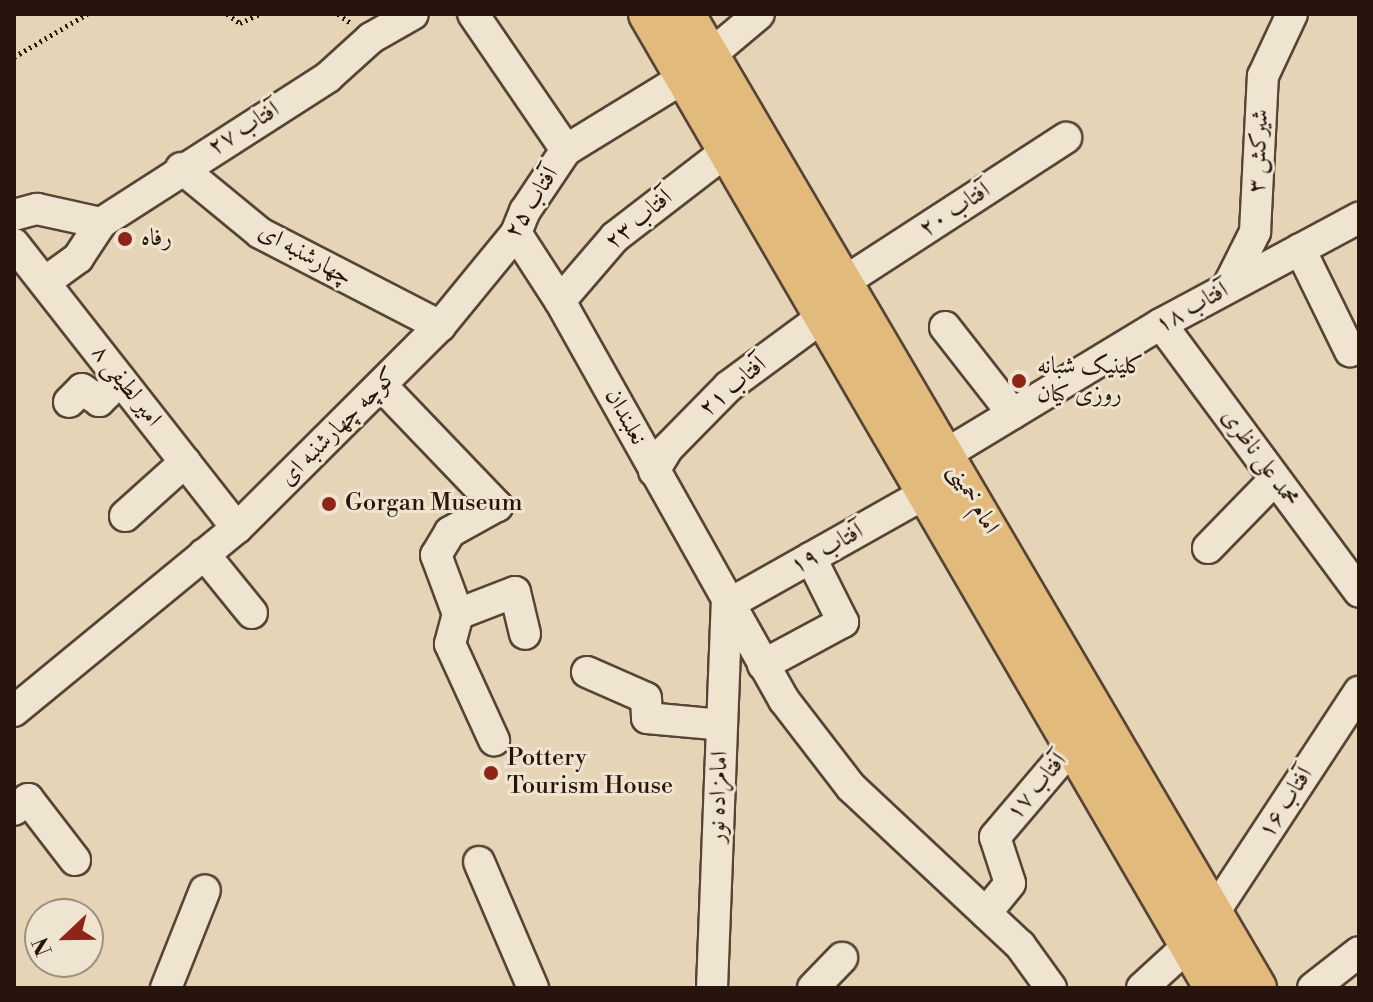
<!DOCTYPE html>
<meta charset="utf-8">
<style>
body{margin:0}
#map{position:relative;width:1373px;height:1002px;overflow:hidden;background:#e5d5b6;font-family:"Libre Bodoni",Amiri,serif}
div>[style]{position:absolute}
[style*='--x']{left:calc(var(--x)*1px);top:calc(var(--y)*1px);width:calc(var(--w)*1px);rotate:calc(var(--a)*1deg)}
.path>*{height:5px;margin-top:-2.5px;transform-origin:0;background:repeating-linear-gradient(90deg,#28140c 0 2px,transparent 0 6px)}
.roads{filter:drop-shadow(2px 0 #574436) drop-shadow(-2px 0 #574436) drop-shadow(0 2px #574436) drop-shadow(0 -2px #574436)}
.minor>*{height:30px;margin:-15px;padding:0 15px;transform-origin:15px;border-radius:15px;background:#eee4d0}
.major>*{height:40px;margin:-20px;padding:0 20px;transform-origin:20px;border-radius:20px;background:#e2ba7b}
.dots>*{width:22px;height:22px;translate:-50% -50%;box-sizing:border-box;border:4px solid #eee4d0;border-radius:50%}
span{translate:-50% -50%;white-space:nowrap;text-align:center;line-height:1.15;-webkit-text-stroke:6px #eee4d0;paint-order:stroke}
.street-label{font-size:24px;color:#28140c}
.poi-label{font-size:24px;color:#28140c}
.left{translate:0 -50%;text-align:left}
.frame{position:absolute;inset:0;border:16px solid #28140c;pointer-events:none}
.north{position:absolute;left:24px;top:898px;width:80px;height:80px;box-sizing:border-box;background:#eee4d0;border:2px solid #9f9182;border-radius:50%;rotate:248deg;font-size:22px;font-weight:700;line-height:32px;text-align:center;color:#28140c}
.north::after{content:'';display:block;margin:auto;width:28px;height:36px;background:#8f2418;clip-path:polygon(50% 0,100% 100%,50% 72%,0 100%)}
</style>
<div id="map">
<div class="path">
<div style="--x:227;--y:14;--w:16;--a:35"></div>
<div style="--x:240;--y:23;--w:21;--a:-25"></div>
<div style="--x:338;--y:14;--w:16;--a:35"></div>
<div style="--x:14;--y:57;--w:85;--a:-30.5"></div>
</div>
<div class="roads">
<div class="minor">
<div style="--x:473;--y:14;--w:165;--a:55.6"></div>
<div style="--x:709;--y:56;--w:65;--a:-40"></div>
<div style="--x:181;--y:168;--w:102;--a:39.4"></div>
<div style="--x:260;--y:233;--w:203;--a:27.3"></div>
<div style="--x:14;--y:215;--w:24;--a:-15"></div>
<div style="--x:37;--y:209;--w:66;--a:12.3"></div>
<div style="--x:101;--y:223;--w:270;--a:-32.7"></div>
<div style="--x:328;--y:77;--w:58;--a:-42.2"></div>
<div style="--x:371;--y:38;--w:48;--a:-29.7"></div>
<div style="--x:516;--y:233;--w:81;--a:57.1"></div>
<div style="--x:560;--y:301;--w:458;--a:60.7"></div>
<div style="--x:784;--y:700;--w:110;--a:52.4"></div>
<div style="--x:851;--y:787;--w:231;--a:43.1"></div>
<div style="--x:1020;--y:945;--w:53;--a:54.2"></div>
<div style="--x:14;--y:244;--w:361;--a:51.9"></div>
<div style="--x:1300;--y:249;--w:114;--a:63.9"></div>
<div style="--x:45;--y:282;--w:41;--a:-36"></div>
<div style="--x:78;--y:258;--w:42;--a:-56.7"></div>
<div style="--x:844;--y:282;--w:265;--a:-33"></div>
<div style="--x:1227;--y:288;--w:63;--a:-63.4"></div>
<div style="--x:1255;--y:232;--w:156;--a:-87.1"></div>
<div style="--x:1263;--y:76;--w:68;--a:-64.9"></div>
<div style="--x:560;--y:301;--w:84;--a:-49.3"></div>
<div style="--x:615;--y:237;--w:143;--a:-37.6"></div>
<div style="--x:1161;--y:324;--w:333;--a:53.5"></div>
<div style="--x:945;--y:327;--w:110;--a:52"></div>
<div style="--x:381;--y:385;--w:168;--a:46.2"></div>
<div style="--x:497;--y:506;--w:54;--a:151"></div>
<div style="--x:450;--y:532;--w:27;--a:121"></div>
<div style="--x:436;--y:555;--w:63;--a:69.6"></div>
<div style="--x:458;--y:614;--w:31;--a:105"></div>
<div style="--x:450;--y:644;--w:106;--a:65.4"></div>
<div style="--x:69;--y:402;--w:18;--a:-45"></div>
<div style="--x:82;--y:389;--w:21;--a:35"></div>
<div style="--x:99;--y:401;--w:30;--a:-44"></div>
<div style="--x:946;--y:454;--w:251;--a:-31.2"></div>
<div style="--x:1161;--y:324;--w:225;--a:-28.2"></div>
<div style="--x:654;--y:471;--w:26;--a:-59"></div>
<div style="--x:667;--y:449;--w:88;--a:-45.5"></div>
<div style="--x:729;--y:386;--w:118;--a:-36.4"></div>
<div style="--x:125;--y:516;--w:81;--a:-42"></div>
<div style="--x:1208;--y:548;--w:96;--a:-45.8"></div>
<div style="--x:204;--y:554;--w:76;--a:50.9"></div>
<div style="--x:727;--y:605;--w:228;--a:-29.4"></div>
<div style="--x:458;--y:614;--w:61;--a:-21.1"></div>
<div style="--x:515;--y:592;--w:43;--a:76.6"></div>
<div style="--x:763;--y:665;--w:91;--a:-28.3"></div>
<div style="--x:843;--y:622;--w:72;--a:-116.6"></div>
<div style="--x:587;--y:672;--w:64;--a:23.8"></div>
<div style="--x:646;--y:698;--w:20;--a:87"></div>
<div style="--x:647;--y:718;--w:75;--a:5.3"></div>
<div style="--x:14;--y:711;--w:288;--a:-39.4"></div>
<div style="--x:237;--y:528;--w:286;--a:-44.9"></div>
<div style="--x:440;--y:326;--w:120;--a:-50.7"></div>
<div style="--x:516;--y:233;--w:24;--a:-68"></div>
<div style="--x:525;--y:211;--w:73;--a:-56.1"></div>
<div style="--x:566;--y:150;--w:140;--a:-31.5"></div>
<div style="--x:14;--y:810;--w:18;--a:-38"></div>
<div style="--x:28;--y:799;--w:77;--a:52.4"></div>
<div style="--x:479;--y:862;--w:137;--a:66.8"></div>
<div style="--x:986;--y:913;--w:38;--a:-51"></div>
<div style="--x:1010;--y:883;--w:48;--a:-108.1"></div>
<div style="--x:995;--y:837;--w:121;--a:-49.7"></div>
<div style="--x:1213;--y:914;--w:266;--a:-56.7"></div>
<div style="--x:166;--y:988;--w:105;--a:-68.3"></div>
<div style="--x:712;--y:988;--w:383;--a:-87.8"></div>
<div style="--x:813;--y:988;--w:42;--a:-46"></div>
<div style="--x:1142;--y:988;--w:64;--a:-42.5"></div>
<div style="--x:1313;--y:988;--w:58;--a:-38"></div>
</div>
<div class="major">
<div style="--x:649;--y:14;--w:1127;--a:59.84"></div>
<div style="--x:684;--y:14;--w:1130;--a:59.58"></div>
</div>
</div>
<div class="dots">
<div style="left:125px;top:239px;background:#8f2418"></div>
<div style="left:1019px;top:381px;background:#8f2418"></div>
<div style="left:329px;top:504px;background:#8f2418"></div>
<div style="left:491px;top:773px;background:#8f2418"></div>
</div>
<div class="street-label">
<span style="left:244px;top:129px;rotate:-32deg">آفتاب ۲۷</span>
<span style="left:1259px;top:151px;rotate:-87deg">۳ شیرکش</span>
<span style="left:532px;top:203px;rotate:-58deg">آفتاب ۲۵</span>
<span style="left:955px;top:210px;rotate:-33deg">۲۰ آفتاب</span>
<span style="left:639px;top:220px;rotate:-40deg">آفتاب ۲۳</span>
<span style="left:305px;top:255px;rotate:29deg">چهارشنبه ای</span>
<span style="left:1192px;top:308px;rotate:-29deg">آفتاب ۱۸</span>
<span style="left:126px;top:386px;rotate:52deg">۸ امیر لطیفی</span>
<span style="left:733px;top:387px;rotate:-40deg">آفتاب ۲۱</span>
<span style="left:625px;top:417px;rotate:61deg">نعلبندان</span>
<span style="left:339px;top:427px;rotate:-45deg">کوچه چهارشنبه ای</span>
<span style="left:1260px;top:458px;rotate:54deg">محمد علی ناظری</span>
<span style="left:973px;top:499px;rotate:60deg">امام خمینی</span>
<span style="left:827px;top:549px;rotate:-29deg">۱۹ آفتاب</span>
<span style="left:1037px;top:787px;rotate:-50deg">۱۷ آفتاب</span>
<span style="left:719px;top:797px;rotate:-88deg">امامزاده نور</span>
<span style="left:1286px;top:803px;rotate:-57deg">آفتاب ۱۶</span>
</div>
<div class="poi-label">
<span class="left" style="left:141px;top:239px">رفاه</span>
<span class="left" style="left:1037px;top:381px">کلینیک شبانه<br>روزی کیان</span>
<span class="left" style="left:345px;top:504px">Gorgan Museum</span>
<span class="left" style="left:507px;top:773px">Pottery<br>Tourism House</span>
</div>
<div class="frame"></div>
<div class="north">N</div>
</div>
